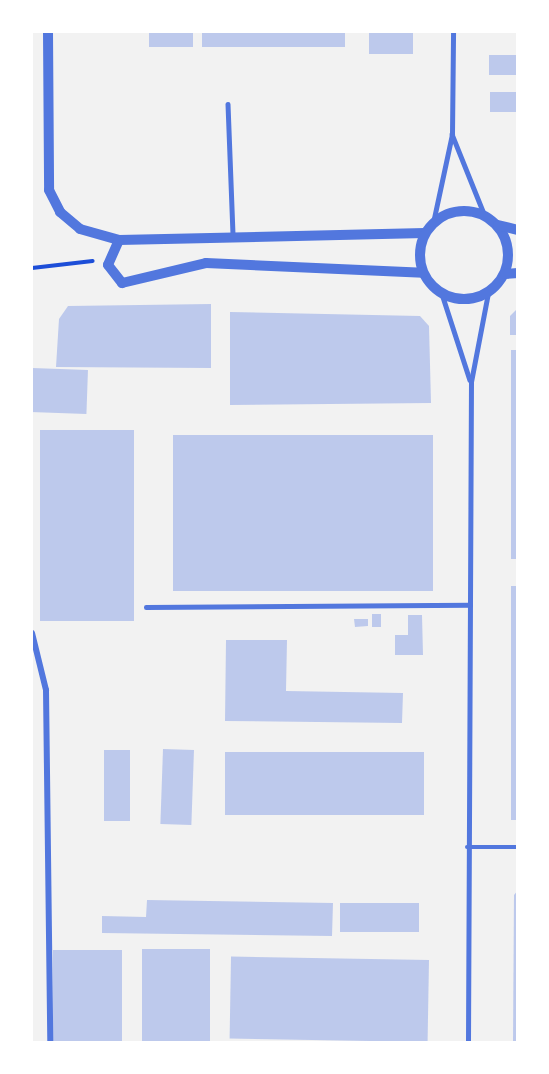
<!DOCTYPE html>
<style>
body{margin:0}
#map{position:relative;width:549px;height:1074px;overflow:hidden;background:#f2f2f2;font-family:Lato,sans-serif}
div>[style]{position:absolute}
[style*='--x']{left:calc(var(--x)*1px);top:calc(var(--y)*1px);width:calc(var(--w)*1px);rotate:calc(var(--a)*1deg)}
.building>*{inset:0;background:#bdc9ec;transform-origin:0 0}
.path>*{height:4px;margin:-2px;padding:0 2px;transform-origin:2px;border-radius:2px;background:#1d4ed8}
.service>*{height:4.5px;margin:-2.25px;padding:0 2.25px;transform-origin:2.25px;border-radius:2.25px;background:#5277de}
.minor>*{height:6px;margin:-3px;padding:0 3px;transform-origin:3px;border-radius:3px;background:#5277de}
.tertiary>*{height:10px;margin:-5px;padding:0 5px;transform-origin:5px;border-radius:5px;background:#5277de}
.tertiary>.ring{margin:-5px;padding:0;box-sizing:content-box;background:none;border:10px solid #5277de;border-radius:50%}
span{translate:-50% -50%;white-space:nowrap;text-align:center;line-height:1.15;-webkit-text-stroke:4.5px #fff;paint-order:stroke}
.frame{position:absolute;inset:0;border:33px solid #fff;pointer-events:none}
</style>
<div id="map">
<div class="building">
<div style="left:149px;top:32px;width:44px;height:15px"></div>
<div style="left:202px;top:32px;width:143px;height:15px"></div>
<div style="left:369px;top:32px;width:44px;height:22px"></div>
<div style="left:489px;top:55px;width:29px;height:20px"></div>
<div style="left:490px;top:92px;width:28px;height:20px"></div>
<div style="clip-path:polygon(211px 304px,211px 368px,56px 367px,59px 319px,68px 306px)"></div>
<div style="clip-path:polygon(518px 308px,518px 335px,510px 335px,510px 316px)"></div>
<div style="clip-path:polygon(230px 312px,420px 316px,429px 326px,431px 403px,230px 405px)"></div>
<div style="left:511px;top:350px;width:7px;height:209px"></div>
<div style="left:32px;top:368px;width:56px;height:44px;rotate:2deg"></div>
<div style="left:40px;top:430px;width:94px;height:191px"></div>
<div style="left:433px;top:435px;width:156px;height:260px;rotate:90deg"></div>
<div style="left:511px;top:586px;width:7px;height:234px"></div>
<div style="left:372px;top:614px;width:9px;height:13px"></div>
<div style="clip-path:polygon(408px 615px,422px 615px,423px 655px,395px 655px,395px 635px,408px 635px)"></div>
<div style="clip-path:polygon(354px 619px,368px 619px,368px 626px,355px 627px)"></div>
<div style="clip-path:polygon(226px 640px,287px 640px,286px 691px,403px 693px,402px 723px,225px 721px)"></div>
<div style="left:163px;top:749px;width:31px;height:75px;rotate:2deg"></div>
<div style="left:104px;top:750px;width:26px;height:71px"></div>
<div style="left:225px;top:752px;width:199px;height:63px"></div>
<div style="clip-path:polygon(518px 890px,518px 1042px,513px 1042px,514px 895px)"></div>
<div style="clip-path:polygon(147px 900px,333px 903px,332px 936px,102px 933px,102px 916px,146px 917px)"></div>
<div style="left:340px;top:903px;width:79px;height:29px"></div>
<div style="left:142px;top:949px;width:68px;height:93px"></div>
<div style="left:53px;top:950px;width:69px;height:92px"></div>
<div style="left:429px;top:960px;width:82px;height:198px;rotate:91deg"></div>
</div>
<div class="path">
<div style="--x:32;--y:268;--w:61;--a:-6.5"></div>
</div>
<div class="service">
<div style="--x:228;--y:104;--w:133;--a:87.8"></div>
<div style="--x:452;--y:134;--w:88;--a:68.1"></div>
<div style="--x:433;--y:223;--w:91;--a:-77.9"></div>
<div style="--x:452;--y:134;--w:102;--a:-89.4"></div>
<div style="--x:442;--y:294;--w:90;--a:72"></div>
<div style="--x:146;--y:607;--w:324;--a:-0.4"></div>
<div style="--x:467;--y:847;--w:51;--a:0"></div>
<div style="--x:468;--y:1042;--w:660;--a:-89.74"></div>
<div style="--x:471;--y:382;--w:91;--a:-79.2"></div>
</div>
<div class="minor">
<div style="--x:32;--y:633;--w:59;--a:76.2"></div>
<div style="--x:46;--y:690;--w:352;--a:89.3"></div>
</div>
<div class="tertiary">
<div style="--x:48;--y:32;--w:158;--a:89.6"></div>
<div style="--x:49;--y:190;--w:25;--a:63"></div>
<div style="--x:60;--y:212;--w:26;--a:40"></div>
<div style="--x:80;--y:229;--w:41;--a:15.8"></div>
<div style="--x:119;--y:240;--w:306;--a:-1.3"></div>
<div class="ring" style="left:420px;top:211px;width:78px;height:78px"></div>
<div style="--x:498;--y:225;--w:21;--a:14"></div>
<div style="--x:119;--y:240;--w:27;--a:114"></div>
<div style="--x:108;--y:265;--w:23;--a:52"></div>
<div style="--x:122;--y:283;--w:86;--a:-13.4"></div>
<div style="--x:206;--y:263;--w:217;--a:2.6"></div>
<div style="--x:505;--y:274;--w:13;--a:-4"></div>
</div>
<div class="frame"></div>
</div>
